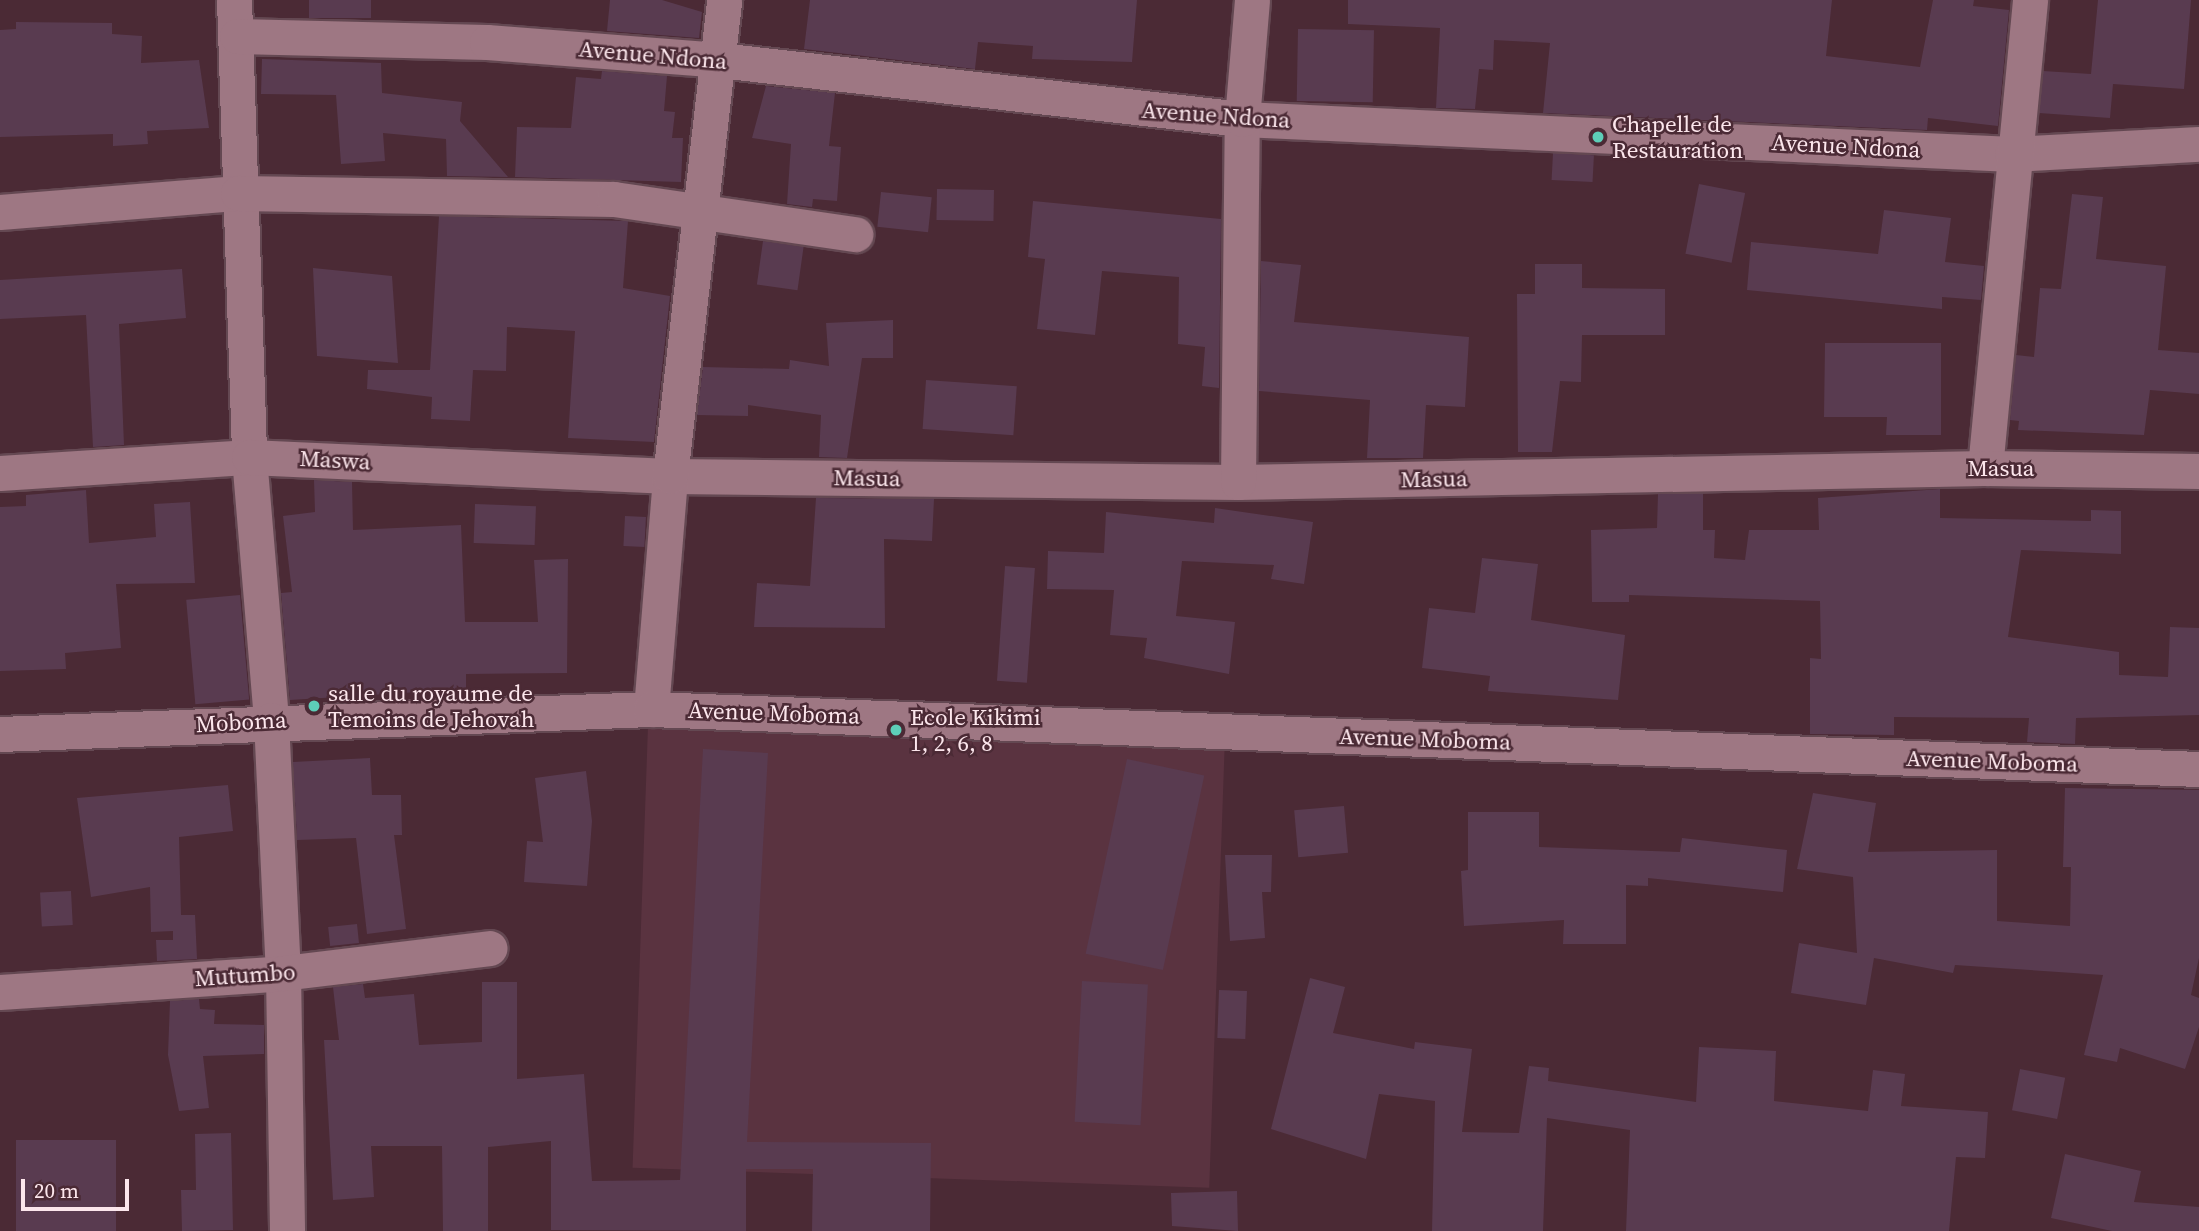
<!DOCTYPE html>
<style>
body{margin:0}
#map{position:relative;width:2199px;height:1231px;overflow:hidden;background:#4b2a35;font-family:"Source Serif 4",serif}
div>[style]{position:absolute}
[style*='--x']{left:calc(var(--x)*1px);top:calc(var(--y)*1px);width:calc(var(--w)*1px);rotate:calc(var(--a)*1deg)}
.built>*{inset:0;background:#5a3340;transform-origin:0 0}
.building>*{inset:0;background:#593b50;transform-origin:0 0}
.roads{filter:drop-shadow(2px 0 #644852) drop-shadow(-2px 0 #644852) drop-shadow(0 2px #644852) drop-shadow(0 -2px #644852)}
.street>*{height:35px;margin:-17.5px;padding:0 17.5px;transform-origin:17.5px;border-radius:17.5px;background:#9e7783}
.dots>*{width:19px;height:19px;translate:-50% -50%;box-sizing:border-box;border:4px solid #4b2a35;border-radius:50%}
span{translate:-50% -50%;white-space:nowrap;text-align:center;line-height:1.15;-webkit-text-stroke:5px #4b2a35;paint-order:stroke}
.street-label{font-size:23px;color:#fce6ec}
.poi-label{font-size:23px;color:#fce6ec}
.left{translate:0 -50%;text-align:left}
.scale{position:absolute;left:21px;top:1179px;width:108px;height:32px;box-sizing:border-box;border:4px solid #fce6ec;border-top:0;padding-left:9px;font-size:21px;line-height:24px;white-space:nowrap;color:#fce6ec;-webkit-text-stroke:5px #4b2a35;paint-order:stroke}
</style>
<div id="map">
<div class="built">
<div style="left:648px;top:726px;width:577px;height:442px;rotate:2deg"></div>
</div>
<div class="building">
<div style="left:309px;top:0;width:62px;height:18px"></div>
<div style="clip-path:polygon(610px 0,662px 0,702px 12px,699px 38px,607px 31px)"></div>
<div style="clip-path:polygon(810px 0,1137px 0,1132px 62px,1032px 59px,1033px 46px,978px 42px,975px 69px,804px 49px)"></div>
<div style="clip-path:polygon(1348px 0,1832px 0,1826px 56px,1920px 67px,1933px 0,1974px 0,1973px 6px,2009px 10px,1998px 126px,1928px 118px,1927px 130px,1543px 113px,1550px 43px,1494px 40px,1493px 70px,1479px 69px,1475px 109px,1436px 108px,1440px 28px,1348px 24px)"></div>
<div style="clip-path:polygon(2098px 0,2191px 0,2184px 89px,2113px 84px,2110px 118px,2039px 113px,2043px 71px,2091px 74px)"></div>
<div style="clip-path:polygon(16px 22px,112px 23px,112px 34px,142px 36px,141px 63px,199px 60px,209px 128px,147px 131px,148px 144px,113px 146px,113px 134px,0 137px,0 30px,16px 29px)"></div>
<div style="left:1298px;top:29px;width:76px;height:72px;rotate:1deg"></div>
<div style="clip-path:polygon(262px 59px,381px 63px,382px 93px,462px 102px,460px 121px,508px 177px,447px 176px,446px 139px,383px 133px,385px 161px,341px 164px,336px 95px,261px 94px)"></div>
<div style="clip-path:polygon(602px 71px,667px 76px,664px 111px,675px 112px,672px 138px,683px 138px,681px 182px,515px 177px,517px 127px,571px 128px,576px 77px,601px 79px)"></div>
<div style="clip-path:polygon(766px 86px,835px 93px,829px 146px,841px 147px,837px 201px,813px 199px,812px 207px,787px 204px,791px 144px,752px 138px)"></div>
<div style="left:1553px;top:153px;width:41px;height:27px;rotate:3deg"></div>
<div style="left:1699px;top:184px;width:47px;height:71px;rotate:11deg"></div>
<div style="left:937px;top:189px;width:57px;height:31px;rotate:1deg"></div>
<div style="left:881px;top:192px;width:51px;height:35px;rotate:6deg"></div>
<div style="clip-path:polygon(2072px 194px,2103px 197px,2096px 259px,2166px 266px,2158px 350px,2199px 353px,2199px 394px,2150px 390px,2144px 435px,2018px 430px,2019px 421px,2010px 420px,2016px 355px,2034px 357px,2040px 288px,2061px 289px)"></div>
<div style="clip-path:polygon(1033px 201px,1221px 219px,1219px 388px,1202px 386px,1205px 347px,1178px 344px,1179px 277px,1102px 271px,1095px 335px,1037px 329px,1045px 259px,1028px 257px)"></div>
<div style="clip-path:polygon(1884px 210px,1951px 218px,1945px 262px,1984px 266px,1981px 300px,1942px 297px,1942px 309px,1747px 290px,1751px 242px,1878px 254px)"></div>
<div style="clip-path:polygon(439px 216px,628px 221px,623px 288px,670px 296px,654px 442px,568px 438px,575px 331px,507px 327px,506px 371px,473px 370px,470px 421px,431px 419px,432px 397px,367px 389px,368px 370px,430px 370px)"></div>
<div style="left:763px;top:241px;width:41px;height:44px;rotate:8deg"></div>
<div style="clip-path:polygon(1261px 261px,1301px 265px,1294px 322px,1469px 337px,1465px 407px,1426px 405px,1423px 458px,1367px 458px,1370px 400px,1259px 391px)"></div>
<div style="clip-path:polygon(1535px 264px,1582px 264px,1582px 288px,1665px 289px,1665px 335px,1582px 335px,1581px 382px,1560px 381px,1552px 452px,1518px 452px,1517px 294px,1535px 294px)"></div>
<div style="clip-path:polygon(313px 268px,392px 276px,398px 363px,317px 356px)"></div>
<div style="clip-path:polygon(182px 269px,186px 318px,119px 324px,124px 445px,93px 447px,86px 315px,0 319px,0 280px)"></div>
<div style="clip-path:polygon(893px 320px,893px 358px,862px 358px,847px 458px,819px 457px,821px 415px,748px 405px,748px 416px,697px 415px,703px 367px,789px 369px,790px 360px,829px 366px,826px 323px)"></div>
<div style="clip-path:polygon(1825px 343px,1941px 343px,1941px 435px,1886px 435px,1887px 417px,1824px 417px)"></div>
<div style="left:926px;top:380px;width:91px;height:49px;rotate:4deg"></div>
<div style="clip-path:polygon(314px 480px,352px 482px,353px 530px,461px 525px,465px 622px,538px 622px,534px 560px,568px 559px,567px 673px,466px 674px,466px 689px,290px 700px,281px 593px,292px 592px,283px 516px,315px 512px)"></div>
<div style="clip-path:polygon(1940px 489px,1940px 518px,2091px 521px,2091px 510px,2121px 511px,2121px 554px,2021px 550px,2008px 637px,2119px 652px,2119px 675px,2168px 677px,2170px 627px,2199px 628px,2199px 715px,2076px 718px,2075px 744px,2027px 742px,2029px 718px,1894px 717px,1894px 735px,1810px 734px,1810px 658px,1821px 659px,1820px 601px,1629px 595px,1629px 602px,1592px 602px,1591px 530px,1657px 528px,1658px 494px,1703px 493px,1703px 530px,1715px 530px,1714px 558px,1745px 560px,1749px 530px,1819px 530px,1818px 498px)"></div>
<div style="clip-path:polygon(86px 490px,89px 543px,156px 537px,154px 504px,190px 502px,195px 583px,116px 584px,121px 648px,65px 653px,66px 669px,0 671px,0 507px,26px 506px,26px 495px)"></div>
<div style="clip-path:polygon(816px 498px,934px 499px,932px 541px,884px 539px,885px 628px,754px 627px,757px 583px,810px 586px)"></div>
<div style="left:475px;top:504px;width:61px;height:39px;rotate:2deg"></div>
<div style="clip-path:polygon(1215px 508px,1313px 522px,1304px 584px,1271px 579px,1274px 565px,1182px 561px,1176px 616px,1235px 622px,1229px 674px,1144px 658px,1147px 638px,1110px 635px,1114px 590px,1047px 589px,1048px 551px,1104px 553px,1106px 512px,1214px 523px)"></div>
<div style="left:625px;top:516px;width:21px;height:30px;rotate:3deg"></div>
<div style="clip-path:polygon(1482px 558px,1538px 564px,1531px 620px,1625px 635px,1618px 700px,1488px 691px,1490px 676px,1422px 668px,1429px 608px,1475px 613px)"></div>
<div style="left:1005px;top:566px;width:30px;height:115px;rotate:4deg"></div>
<div style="left:240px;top:595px;width:105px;height:54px;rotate:85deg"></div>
<div style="clip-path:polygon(703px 749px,768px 753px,747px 1142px,931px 1143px,930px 1231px,812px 1231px,813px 1169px,746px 1169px,746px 1231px,551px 1230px,551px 1141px,488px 1147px,488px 1231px,443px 1231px,442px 1146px,371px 1146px,374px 1197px,333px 1200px,324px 1040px,339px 1040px,333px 987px,363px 984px,365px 998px,414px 994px,419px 1045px,482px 1042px,482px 982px,517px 982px,517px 1079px,584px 1074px,592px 1181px,680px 1180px)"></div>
<div style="clip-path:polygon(370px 758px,372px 795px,401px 795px,402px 835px,394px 835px,406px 929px,367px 934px,356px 838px,297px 840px,293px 762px)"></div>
<div style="left:1127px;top:759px;width:79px;height:199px;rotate:12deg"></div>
<div style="clip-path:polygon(586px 771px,592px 821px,587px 886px,524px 882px,527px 841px,543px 842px,535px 778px)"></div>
<div style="clip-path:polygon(228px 785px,233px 831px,179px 837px,181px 915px,195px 915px,197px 959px,157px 961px,156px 940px,173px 940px,173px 931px,151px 932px,150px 887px,91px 897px,77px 798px)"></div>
<div style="clip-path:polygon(2065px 788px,2199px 790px,2199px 958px,2191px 995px,2199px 998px,2199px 1027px,2185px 1069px,2120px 1048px,2117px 1062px,2084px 1055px,2103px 975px,1955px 965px,1953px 973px,1874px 958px,1866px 1005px,1791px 993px,1799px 943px,1857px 953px,1853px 877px,1797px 869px,1813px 793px,1876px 803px,1868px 852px,1997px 850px,1997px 921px,2070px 926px,2071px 867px,2063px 867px)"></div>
<div style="left:1344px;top:806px;width:47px;height:50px;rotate:85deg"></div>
<div style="clip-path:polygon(1468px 812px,1539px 812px,1539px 847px,1680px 852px,1682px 838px,1787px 850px,1783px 892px,1648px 878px,1648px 886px,1626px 885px,1626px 944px,1563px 944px,1564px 920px,1464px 926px,1461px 871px,1468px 870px)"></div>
<div style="clip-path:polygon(1225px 855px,1272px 855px,1271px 892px,1262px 892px,1265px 938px,1230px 941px)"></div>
<div style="left:71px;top:891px;width:34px;height:31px;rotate:87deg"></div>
<div style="left:357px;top:924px;width:19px;height:29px;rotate:84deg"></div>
<div style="clip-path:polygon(1310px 978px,1345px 987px,1333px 1033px,1414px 1049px,1415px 1042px,1472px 1049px,1462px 1132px,1519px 1133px,1529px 1066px,1549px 1068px,1548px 1081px,1696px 1102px,1699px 1047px,1776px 1051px,1774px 1101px,1868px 1111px,1873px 1070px,1905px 1074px,1901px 1106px,1988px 1112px,1985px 1158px,1956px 1157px,1949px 1231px,1626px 1231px,1630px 1130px,1547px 1118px,1543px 1231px,1432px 1231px,1435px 1101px,1379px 1094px,1366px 1159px,1271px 1129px)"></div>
<div style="left:1082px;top:981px;width:66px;height:141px;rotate:3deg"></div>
<div style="left:1219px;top:990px;width:28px;height:48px;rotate:2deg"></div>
<div style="clip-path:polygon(199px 999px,200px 1009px,215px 1010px,214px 1024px,264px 1025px,264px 1054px,203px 1056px,209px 1108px,179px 1111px,168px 1055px,170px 1001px)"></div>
<div style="left:2020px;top:1069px;width:46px;height:42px;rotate:11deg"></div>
<div style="clip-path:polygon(231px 1133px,233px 1230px,182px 1231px,181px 1190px,196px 1190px,195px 1134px)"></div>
<div style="left:116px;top:1140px;width:91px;height:100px;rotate:90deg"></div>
<div style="clip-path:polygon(2065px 1154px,2141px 1171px,2134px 1202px,2199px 1207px,2199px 1231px,2112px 1231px,2051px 1218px)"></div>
<div style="clip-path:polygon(1237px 1191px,1238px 1231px,1172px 1226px,1171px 1193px)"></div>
</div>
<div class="roads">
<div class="street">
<div style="--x:234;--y:0;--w:457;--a:88.1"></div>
<div style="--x:249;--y:457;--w:264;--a:85.2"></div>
<div style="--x:271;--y:720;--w:253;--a:87.3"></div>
<div style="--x:283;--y:973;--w:258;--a:89.1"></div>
<div style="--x:237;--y:36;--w:250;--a:1.4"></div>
<div style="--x:487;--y:42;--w:233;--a:4.4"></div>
<div style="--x:719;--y:60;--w:526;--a:6.44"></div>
<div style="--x:1242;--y:119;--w:771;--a:2.6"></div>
<div style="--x:2012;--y:154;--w:187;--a:-3.1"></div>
<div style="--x:0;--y:212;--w:239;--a:-4.6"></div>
<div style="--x:238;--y:193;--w:376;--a:0.9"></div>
<div style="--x:614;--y:199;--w:244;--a:8.3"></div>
<div style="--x:1985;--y:468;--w:470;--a:-84.5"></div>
<div style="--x:0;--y:473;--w:250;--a:-3.7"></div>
<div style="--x:249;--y:457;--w:421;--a:2.6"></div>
<div style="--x:670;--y:476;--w:568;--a:0.61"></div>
<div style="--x:1238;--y:482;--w:747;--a:-1.07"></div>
<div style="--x:1985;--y:468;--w:214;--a:0.8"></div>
<div style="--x:1238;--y:482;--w:363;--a:-89.4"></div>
<div style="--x:1242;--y:119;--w:119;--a:-85.2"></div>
<div style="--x:651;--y:709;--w:234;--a:-85.3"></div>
<div style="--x:670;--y:476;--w:479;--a:-83.5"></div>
<div style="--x:0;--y:734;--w:651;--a:-2.2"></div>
<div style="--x:651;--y:709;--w:1549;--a:2.22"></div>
<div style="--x:0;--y:992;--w:284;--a:-3.8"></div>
<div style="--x:283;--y:973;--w:208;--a:-6.9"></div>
</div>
</div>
<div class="dots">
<div style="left:1598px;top:137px;background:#5dceb8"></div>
<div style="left:314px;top:706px;background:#5dceb8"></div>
<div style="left:896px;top:730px;background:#5dceb8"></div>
</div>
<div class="street-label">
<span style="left:653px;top:55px;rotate:5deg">Avenue Ndona</span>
<span style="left:1216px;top:115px;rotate:4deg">Avenue Ndona</span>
<span style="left:1846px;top:146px;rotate:3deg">Avenue Ndona</span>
<span style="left:335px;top:460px;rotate:3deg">Maswa</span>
<span style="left:2001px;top:468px">Masua</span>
<span style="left:867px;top:478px;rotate:1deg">Masua</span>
<span style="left:1434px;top:479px;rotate:-1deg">Masua</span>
<span style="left:774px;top:713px;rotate:2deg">Avenue Moboma</span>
<span style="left:241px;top:722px;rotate:-3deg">Moboma</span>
<span style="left:1425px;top:739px;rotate:2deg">Avenue Moboma</span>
<span style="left:1992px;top:761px;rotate:2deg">Avenue Moboma</span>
<span style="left:245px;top:975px;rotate:-4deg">Mutumbo</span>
</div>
<div class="poi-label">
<span class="left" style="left:1612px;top:137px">Chapelle de<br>Restauration</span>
<span class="left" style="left:328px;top:706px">salle du royaume de<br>Temoins de Jehovah</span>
<span class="left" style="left:910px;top:730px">Ecole Kikimi<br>1, 2, 6, 8</span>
</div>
<div class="scale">20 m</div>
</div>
